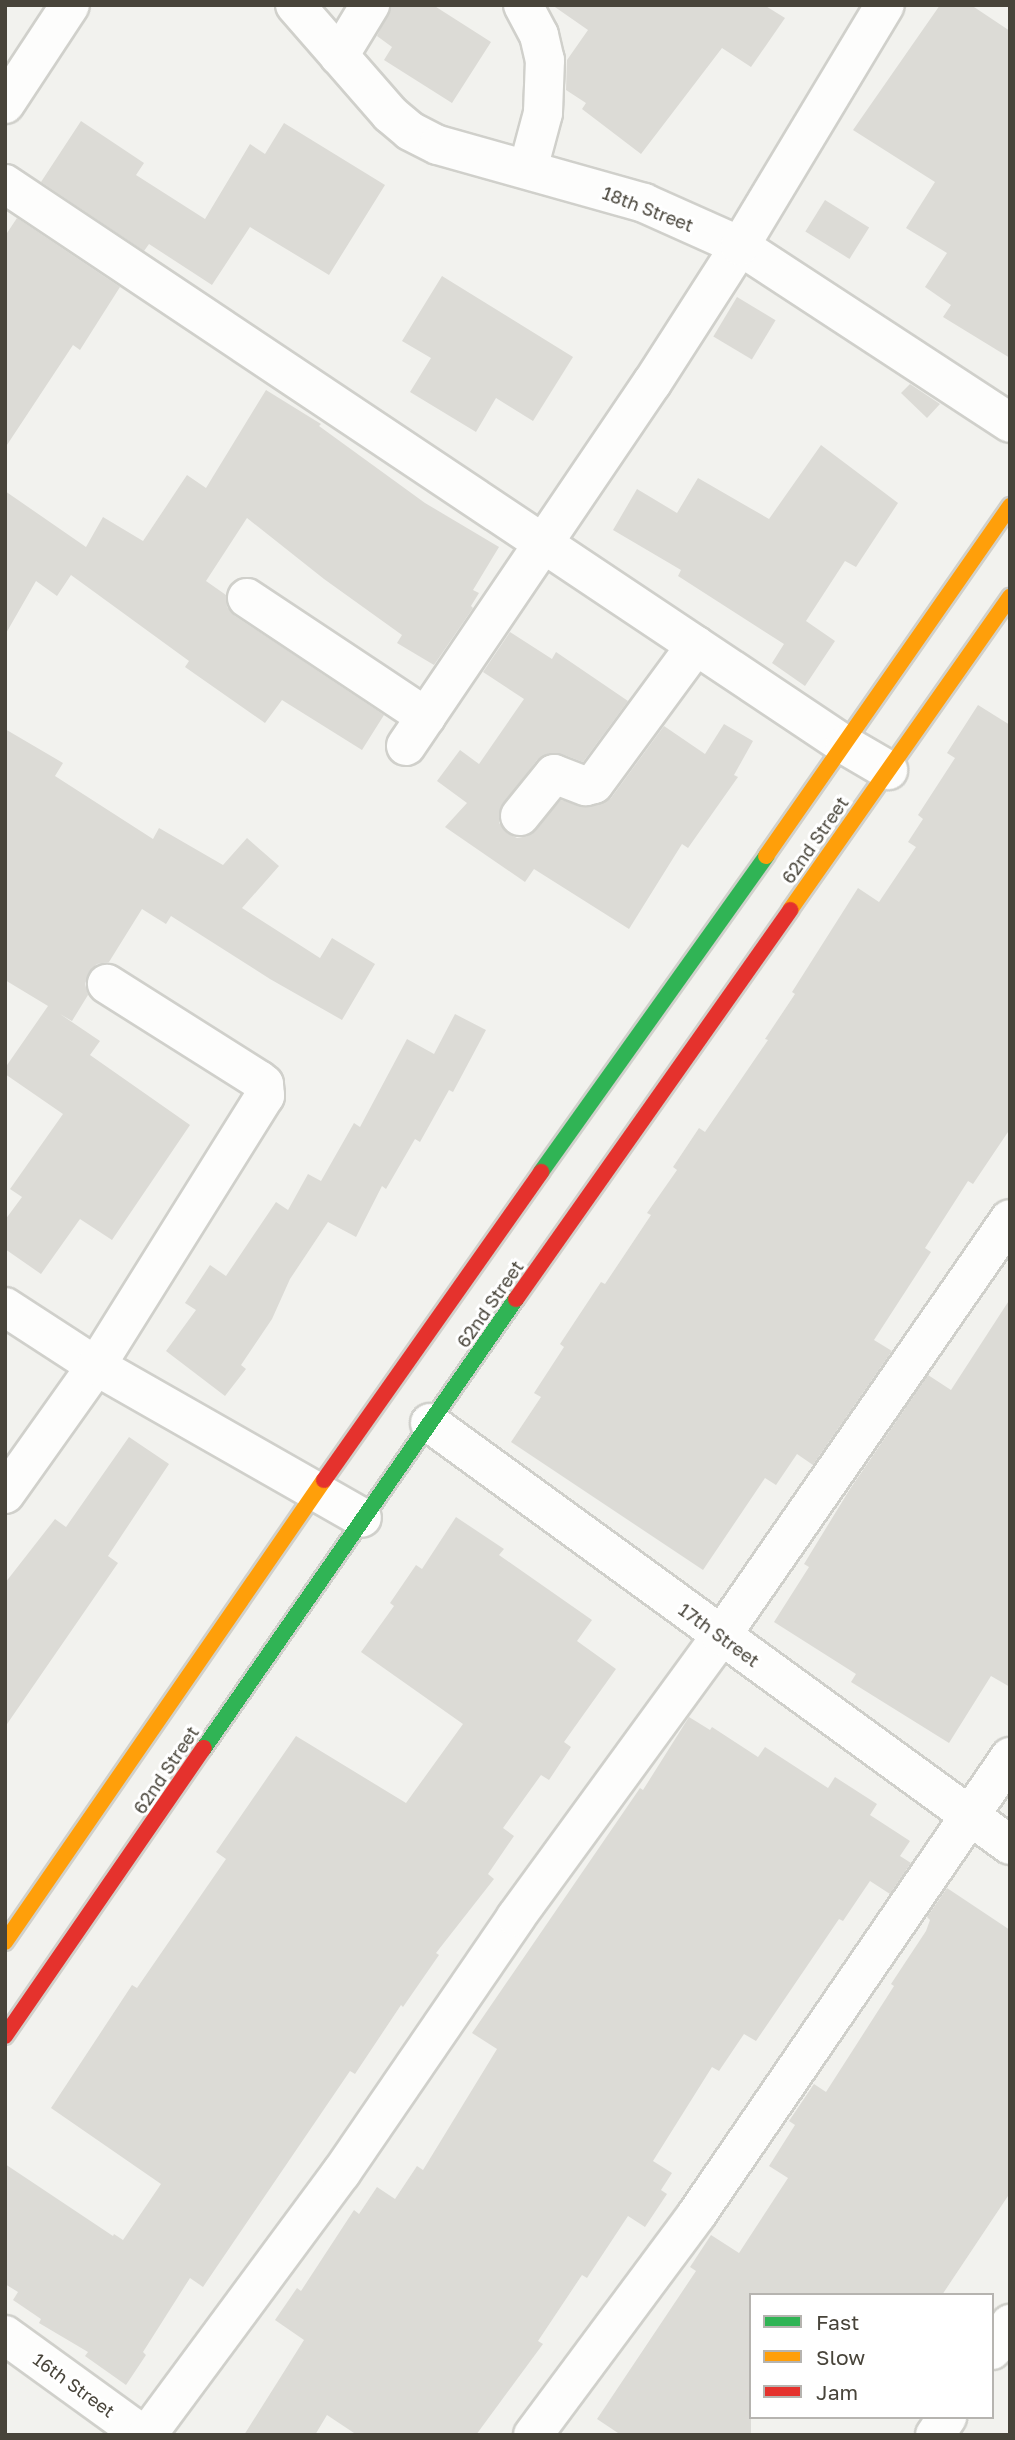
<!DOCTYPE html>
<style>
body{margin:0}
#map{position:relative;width:1015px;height:2440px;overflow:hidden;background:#f2f2ee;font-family:"Golos Text",sans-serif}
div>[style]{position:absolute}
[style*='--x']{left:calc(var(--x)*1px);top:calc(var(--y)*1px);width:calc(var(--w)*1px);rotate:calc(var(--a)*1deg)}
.building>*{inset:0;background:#dcdbd6;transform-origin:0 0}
.roads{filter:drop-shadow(2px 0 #d0d0cb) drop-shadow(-2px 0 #d0d0cb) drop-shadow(0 2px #d0d0cb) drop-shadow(0 -2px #d0d0cb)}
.street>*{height:38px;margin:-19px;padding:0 19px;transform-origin:19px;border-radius:19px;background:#fdfdfc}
.fast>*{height:16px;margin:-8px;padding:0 8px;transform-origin:8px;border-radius:8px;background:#30b455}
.slow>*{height:16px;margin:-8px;padding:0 8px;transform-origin:8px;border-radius:8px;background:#ff9f0a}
.jam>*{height:16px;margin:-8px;padding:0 8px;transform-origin:8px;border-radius:8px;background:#e5322d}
span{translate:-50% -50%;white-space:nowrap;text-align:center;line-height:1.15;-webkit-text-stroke:6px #fff;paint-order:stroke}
.street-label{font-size:18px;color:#48443a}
.frame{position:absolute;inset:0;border:7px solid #48443a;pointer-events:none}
.legend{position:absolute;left:749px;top:2293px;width:245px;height:126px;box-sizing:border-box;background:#fff;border:2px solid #b6b4b0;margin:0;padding:9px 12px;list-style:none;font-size:21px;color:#48443a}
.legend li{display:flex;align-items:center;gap:14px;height:35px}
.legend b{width:35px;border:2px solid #b6b4b0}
</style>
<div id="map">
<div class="building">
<div style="clip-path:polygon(392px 5px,433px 5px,491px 42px,452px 103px,384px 60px,392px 47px,377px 36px)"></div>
<div style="clip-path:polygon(552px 5px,764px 5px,785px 18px,751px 67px,722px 48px,641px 154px,582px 109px,586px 103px,566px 90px,567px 60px,588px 30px)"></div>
<div style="clip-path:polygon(940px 5px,971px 5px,1010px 31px,1010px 358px,943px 317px,951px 305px,925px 287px,947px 253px,906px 228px,935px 182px,853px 130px)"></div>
<div style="clip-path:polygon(81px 121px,144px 163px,136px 175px,205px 219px,250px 144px,265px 154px,284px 123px,385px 185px,329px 275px,250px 227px,212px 285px,149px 244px,144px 251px,41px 182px)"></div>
<div style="left:825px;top:200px;width:52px;height:37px;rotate:32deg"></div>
<div style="clip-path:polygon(17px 218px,120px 287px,80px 350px,73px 345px,5px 448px,5px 236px)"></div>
<div style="clip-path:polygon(442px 276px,573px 357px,533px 421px,496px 398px,476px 432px,410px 392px,431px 358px,402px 341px)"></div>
<div style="left:737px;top:297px;width:45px;height:46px;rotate:31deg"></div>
<div style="clip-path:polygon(910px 384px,940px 404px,927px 418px,901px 393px)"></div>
<div style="clip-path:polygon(266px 390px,321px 424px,319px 426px,425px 503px,499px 547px,473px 590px,479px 593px,471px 606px,473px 608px,434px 665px,397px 643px,402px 635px,324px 579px,247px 518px,206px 581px,226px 595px,227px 607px,235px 616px,384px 715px,362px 750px,282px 700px,265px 723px,185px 667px,189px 661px,71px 575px,57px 596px,36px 581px,5px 635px,5px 491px,86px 547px,103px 517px,143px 541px,187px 475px,206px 488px)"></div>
<div style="clip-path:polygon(821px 445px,898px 503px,856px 567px,845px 561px,806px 621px,835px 641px,805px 686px,772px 663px,784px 644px,678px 576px,681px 570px,613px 530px,637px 489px,677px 513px,698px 478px,769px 519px)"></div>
<div style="clip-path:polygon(510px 632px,552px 659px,556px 652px,628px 701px,583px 762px,562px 754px,549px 753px,537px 760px,499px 812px,499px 823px,507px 833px,517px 838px,528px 836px,561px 800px,591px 807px,611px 798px,664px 726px,705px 754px,724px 724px,753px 741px,734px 775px,738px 777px,688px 848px,682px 844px,629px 929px,534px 869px,525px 882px,445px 827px,467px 803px,437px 781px,460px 750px,479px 764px,524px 699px,483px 672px)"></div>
<div style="clip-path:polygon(978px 705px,1010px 725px,1010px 1129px,973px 1184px,968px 1181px,925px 1248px,931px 1252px,874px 1340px,892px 1351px,813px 1465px,797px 1454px,776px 1485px,765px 1478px,703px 1570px,511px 1442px,541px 1397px,534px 1393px,564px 1347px,560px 1344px,601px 1282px,605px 1284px,651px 1215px,647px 1213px,677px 1170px,673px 1167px,699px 1128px,705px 1132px,768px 1040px,765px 1039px,795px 994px,792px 992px,858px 888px,879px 902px,916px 847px,908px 842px,923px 819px,918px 815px,955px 758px,947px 753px)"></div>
<div style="clip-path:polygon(5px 729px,63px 763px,55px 776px,153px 839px,159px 828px,223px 865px,247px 838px,279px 866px,242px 908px,320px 958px,332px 938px,375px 964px,342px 1020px,270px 979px,171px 916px,166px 924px,142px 909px,109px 962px,97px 964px,89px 972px,85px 984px,88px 995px,72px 1021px,60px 1014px,100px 1041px,90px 1055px,190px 1125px,112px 1240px,80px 1219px,41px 1274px,5px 1249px,5px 1220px,22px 1197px,10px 1189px,63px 1114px,5px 1074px,5px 1068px,48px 1006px,5px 980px)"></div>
<div style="clip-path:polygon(455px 1014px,486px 1030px,453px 1092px,449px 1090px,420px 1142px,415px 1139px,386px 1189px,382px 1186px,356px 1237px,328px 1222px,290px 1279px,272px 1319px,241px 1365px,246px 1369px,225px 1396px,166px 1351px,196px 1310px,185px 1303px,210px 1265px,226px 1276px,276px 1202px,288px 1210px,308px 1174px,321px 1181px,354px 1123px,360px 1127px,407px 1039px,434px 1054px)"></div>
<div style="clip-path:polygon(1010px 1299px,1010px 1687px,991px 1676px,949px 1743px,851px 1682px,856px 1674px,774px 1622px,809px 1567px,804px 1564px,850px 1489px,928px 1375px,951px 1390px)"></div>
<div style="clip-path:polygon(129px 1437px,169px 1464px,108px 1556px,118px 1563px,5px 1727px,5px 1583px,55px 1519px,66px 1527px)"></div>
<div style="clip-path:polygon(456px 1517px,504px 1549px,499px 1555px,592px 1620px,577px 1641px,616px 1669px,564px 1742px,571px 1747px,549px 1780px,541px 1775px,503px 1828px,514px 1836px,488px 1874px,494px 1879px,436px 1953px,439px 1955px,403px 2007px,401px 2005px,355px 2074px,350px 2071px,203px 2287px,190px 2278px,143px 2352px,146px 2355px,126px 2385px,85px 2356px,88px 2352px,39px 2323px,41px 2319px,13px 2300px,18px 2292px,5px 2284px,5px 2164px,113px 2236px,114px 2234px,123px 2240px,161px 2184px,51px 2108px,132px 1985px,137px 1988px,226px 1859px,216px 1852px,296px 1736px,406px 1803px,463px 1724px,361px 1652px,394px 1606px,390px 1603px,416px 1565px,422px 1569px)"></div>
<div style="clip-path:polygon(689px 1717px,710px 1730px,712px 1727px,758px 1757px,765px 1747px,828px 1788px,835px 1777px,877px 1804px,870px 1815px,910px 1841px,900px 1856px,911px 1863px,890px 1894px,870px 1881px,843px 1921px,839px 1919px,756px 2041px,744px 2034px,719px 2071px,712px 2067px,653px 2161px,672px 2173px,661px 2190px,667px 2194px,645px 2227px,628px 2216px,587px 2278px,582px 2275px,538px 2341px,543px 2344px,476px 2435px,357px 2435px,327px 2415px,315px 2435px,244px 2435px,304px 2340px,275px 2320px,297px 2288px,301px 2291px,354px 2210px,359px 2214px,377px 2187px,395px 2199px,417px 2166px,423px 2170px,497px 2049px,472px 2033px,640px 1788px,643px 1790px)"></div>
<div style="clip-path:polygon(947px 1888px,1010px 1930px,1010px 2193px,942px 2295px,751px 2295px,751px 2435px,621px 2435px,597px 2419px,696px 2271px,690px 2267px,711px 2235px,739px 2253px,788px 2178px,769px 2166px,795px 2125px,789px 2121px,814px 2084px,826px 2092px,894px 1986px,891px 1984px,926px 1931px,930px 1920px,927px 1917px)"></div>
</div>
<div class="roads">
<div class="street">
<div style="--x:295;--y:5;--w:145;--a:48.9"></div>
<div style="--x:390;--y:114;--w:26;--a:40"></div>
<div style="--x:410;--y:131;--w:31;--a:27"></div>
<div style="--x:438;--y:145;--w:214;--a:15.7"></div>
<div style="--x:644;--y:203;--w:105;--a:24.1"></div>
<div style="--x:740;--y:246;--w:323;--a:33.2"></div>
<div style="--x:523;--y:5;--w:34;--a:62"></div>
<div style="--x:539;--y:35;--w:26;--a:77"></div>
<div style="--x:545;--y:60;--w:53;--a:92.2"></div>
<div style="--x:543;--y:113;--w:58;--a:105"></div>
<div style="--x:339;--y:56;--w:60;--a:-58.7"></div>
<div style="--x:5;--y:104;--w:118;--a:-56.7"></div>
<div style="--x:5;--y:184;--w:1010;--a:33.74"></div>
<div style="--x:845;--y:745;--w:50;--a:30.2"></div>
<div style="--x:247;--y:598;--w:215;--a:33.6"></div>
<div style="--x:406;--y:746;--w:439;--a:-55.9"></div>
<div style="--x:652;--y:383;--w:163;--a:-57.3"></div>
<div style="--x:740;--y:246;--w:281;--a:-59"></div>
<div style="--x:520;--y:816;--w:54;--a:-51"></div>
<div style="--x:554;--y:774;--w:34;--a:21"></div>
<div style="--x:586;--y:786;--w:8;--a:-14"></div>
<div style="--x:594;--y:784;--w:172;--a:-53.7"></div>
<div style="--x:5;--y:1307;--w:108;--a:33"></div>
<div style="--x:96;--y:1366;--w:306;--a:29.7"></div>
<div style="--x:430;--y:1423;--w:717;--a:36.04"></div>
<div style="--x:5;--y:1494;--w:157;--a:-54.6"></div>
<div style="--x:96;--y:1366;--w:319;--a:-58"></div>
<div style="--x:265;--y:1096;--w:12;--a:-95"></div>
<div style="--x:264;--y:1084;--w:6;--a:-141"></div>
<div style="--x:259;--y:1080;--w:180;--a:-147.7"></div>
<div style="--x:5;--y:2335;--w:170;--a:35.9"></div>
<div style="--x:992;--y:2350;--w:32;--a:-55"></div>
<div style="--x:147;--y:2435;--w:326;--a:-53.5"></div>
<div style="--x:341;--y:2173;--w:310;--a:-55.6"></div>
<div style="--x:516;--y:1917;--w:348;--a:-53.9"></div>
<div style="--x:721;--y:1636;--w:507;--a:-55.28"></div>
<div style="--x:533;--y:2435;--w:275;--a:-53.4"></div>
<div style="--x:697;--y:2214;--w:554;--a:-55.59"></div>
<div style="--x:935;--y:2435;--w:22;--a:-56"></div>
</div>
<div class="fast">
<div style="--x:541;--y:1172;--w:388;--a:-54.5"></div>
<div style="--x:204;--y:1748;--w:547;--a:-55.21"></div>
</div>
<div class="slow">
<div style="--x:766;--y:856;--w:427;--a:-55.1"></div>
<div style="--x:790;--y:910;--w:383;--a:-54.9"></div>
<div style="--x:5;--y:1942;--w:561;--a:-55.38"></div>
</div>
<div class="jam">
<div style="--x:516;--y:1299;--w:476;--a:-54.8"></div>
<div style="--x:324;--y:1480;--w:377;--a:-54.8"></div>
<div style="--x:5;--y:2036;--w:350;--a:-55.4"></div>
</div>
</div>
<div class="street-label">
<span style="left:648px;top:209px;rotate:21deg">18th Street</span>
<span style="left:815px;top:840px;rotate:-55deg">62nd Street</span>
<span style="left:490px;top:1304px;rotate:-55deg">62nd Street</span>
<span style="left:719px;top:1635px;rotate:36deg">17th Street</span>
<span style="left:166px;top:1770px;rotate:-56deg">62nd Street</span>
<span style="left:74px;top:2385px;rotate:36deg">16th Street</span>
</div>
<div class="frame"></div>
<ul class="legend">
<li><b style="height:9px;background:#30b455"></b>Fast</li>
<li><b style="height:9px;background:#ff9f0a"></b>Slow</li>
<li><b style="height:9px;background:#e5322d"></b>Jam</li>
</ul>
</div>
